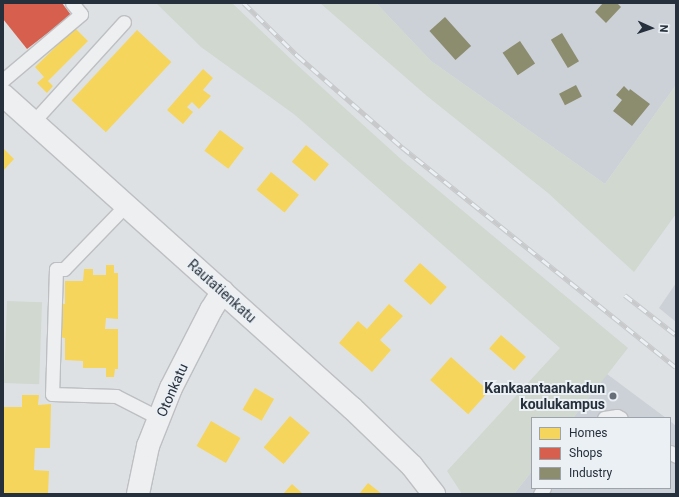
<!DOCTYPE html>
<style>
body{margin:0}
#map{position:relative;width:679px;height:497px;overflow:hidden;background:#dee1e4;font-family:Roboto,sans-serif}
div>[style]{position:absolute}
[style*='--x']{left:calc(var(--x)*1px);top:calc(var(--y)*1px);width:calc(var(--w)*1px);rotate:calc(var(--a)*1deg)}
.built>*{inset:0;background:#ccd1d7}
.green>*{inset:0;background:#d0d8cf;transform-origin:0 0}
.homes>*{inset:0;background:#f6d55c;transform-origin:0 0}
.shops>*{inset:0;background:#d6604d}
.industry>*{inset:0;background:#8c8c6e;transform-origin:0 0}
.roads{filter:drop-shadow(1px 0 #bdbfc2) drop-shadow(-1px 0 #bdbfc2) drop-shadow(0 1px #bdbfc2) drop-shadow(0 -1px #bdbfc2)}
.service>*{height:13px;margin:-6.5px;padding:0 6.5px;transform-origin:6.5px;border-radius:6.5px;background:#edeff0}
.minor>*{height:22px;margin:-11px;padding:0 11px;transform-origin:11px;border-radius:11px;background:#edeff0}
.tertiary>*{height:22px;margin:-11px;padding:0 11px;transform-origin:11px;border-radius:11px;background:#edeff0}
.rail>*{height:4.5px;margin-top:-2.25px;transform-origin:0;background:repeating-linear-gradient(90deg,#ebf0f4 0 9px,#c7c9cb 0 18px);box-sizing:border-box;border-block:1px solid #c7c9cb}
.dots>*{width:11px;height:11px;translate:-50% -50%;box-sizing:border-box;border:2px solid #ebf0f4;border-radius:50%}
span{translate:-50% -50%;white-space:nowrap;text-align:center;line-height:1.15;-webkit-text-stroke:4px #ebf0f4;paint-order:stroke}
.street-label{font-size:14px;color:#26303c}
.poi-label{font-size:14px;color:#26303c;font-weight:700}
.right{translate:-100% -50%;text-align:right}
.frame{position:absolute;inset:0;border:4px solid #26303c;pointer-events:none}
.legend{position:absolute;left:531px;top:417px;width:140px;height:72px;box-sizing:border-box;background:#ebf0f4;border:1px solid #9ca3aa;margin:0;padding:5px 7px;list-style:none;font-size:12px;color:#26303c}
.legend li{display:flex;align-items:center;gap:8px;height:20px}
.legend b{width:20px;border:1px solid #9ca3aa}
.north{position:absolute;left:631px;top:8px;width:40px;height:40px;-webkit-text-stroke:3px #ebf0f4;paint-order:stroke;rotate:93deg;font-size:11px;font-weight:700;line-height:16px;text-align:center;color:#26303c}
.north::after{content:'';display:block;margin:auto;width:14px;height:18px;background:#26303c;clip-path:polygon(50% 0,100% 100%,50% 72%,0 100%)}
</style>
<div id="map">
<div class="built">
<div style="clip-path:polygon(376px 3px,676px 3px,676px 85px,605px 184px,431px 61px)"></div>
<div style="clip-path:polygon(676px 283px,676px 322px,659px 308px)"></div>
<div style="clip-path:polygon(607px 374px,666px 418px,573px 418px)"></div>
<div style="clip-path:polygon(670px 421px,676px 426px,676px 494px,514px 494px,532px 471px,532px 488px,670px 488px)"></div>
</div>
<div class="green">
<div style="clip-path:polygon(156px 3px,232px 3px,295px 63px,403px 161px,628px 348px,573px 418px,532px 418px,532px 471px,514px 494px,462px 494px,447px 471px,560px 348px,295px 115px,201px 47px)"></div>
<div style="clip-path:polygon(320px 3px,376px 3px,431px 61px,605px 184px,676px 85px,676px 214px,634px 272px,548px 193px,427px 96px)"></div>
<div style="left:7px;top:301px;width:35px;height:82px;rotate:2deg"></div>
</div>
<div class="homes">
<div style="clip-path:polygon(75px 28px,88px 41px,48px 81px,53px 86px,47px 93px,37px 83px,44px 77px,35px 67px)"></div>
<div style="left:137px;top:30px;width:47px;height:96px;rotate:43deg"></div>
<div style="clip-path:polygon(203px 69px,213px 78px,203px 90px,211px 96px,199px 109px,192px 102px,187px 107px,193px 112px,183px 124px,167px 110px)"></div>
<div style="left:220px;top:130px;width:30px;height:26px;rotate:37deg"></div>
<div style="left:306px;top:145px;width:30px;height:22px;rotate:40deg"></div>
<div style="clip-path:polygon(3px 148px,14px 159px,3px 171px)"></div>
<div style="left:271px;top:172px;width:36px;height:23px;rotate:39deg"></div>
<div style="left:420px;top:263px;width:36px;height:24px;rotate:42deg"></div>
<div style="clip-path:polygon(106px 265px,114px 265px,114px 273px,118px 273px,118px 319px,106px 318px,105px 329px,118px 329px,118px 369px,115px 369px,114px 377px,106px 377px,106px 368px,83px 368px,83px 361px,65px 360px,65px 338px,59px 337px,59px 303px,65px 304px,65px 281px,83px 281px,84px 269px,93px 269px,93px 275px,106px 275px)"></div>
<div style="clip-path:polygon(389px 304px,403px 316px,380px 340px,391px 350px,372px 372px,339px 343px,358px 321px,367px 329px)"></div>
<div style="left:501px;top:335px;width:33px;height:18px;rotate:41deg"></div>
<div style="left:451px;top:357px;width:51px;height:31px;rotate:42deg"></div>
<div style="left:255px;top:388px;width:22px;height:25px;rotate:30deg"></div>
<div style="clip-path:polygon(22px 395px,39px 395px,38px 405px,51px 404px,50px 448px,35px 448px,34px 470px,49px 471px,48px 494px,3px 494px,3px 407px,22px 407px)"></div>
<div style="left:290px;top:416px;width:26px;height:41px;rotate:40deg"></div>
<div style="left:211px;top:421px;width:34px;height:29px;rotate:30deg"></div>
<div style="clip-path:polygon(368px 483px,382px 494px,359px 494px)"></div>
<div style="clip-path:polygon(292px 484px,303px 494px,283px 494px)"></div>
</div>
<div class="shops">
<div style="clip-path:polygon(3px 3px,62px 3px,71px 15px,27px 49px,3px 19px)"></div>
</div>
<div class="industry">
<div style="clip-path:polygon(603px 3px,617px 3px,621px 7px,606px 23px,595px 12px)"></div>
<div style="left:445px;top:17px;width:39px;height:21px;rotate:48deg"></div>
<div style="left:562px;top:33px;width:33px;height:13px;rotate:59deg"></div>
<div style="left:520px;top:41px;width:27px;height:21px;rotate:56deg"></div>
<div style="left:576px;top:85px;width:13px;height:19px;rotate:63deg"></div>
<div style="clip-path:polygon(624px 86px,629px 91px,630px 89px,650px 104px,632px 126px,613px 111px,622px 100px,616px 95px)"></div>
</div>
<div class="roads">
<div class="service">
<div style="--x:3;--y:80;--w:102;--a:-40.2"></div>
<div style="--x:81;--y:14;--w:14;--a:-129"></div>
<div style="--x:33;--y:122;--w:135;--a:-47.7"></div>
<div style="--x:126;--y:205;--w:89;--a:134.1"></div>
<div style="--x:64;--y:269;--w:8;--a:180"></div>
<div style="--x:56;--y:269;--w:125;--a:91.8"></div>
<div style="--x:52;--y:394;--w:64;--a:1.8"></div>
<div style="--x:116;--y:396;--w:48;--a:27.1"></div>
<div style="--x:604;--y:418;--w:13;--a:-9"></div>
<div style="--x:617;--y:416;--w:4;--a:27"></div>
<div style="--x:670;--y:452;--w:7;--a:34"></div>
<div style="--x:540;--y:494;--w:7;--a:-56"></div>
</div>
<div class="minor">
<div style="--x:138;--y:494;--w:49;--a:-78.2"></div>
<div style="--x:148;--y:446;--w:62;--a:-68.4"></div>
<div style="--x:171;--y:388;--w:88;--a:-62.9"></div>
<div style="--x:211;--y:310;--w:22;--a:-58"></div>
</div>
<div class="tertiary">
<div style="--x:3;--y:95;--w:469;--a:41.9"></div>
<div style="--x:352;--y:408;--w:83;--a:44"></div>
<div style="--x:412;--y:466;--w:36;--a:52"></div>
</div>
</div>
<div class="rail">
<div style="--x:244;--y:3;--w:76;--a:44.5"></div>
<div style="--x:298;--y:56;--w:138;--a:41.2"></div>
<div style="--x:402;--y:147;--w:351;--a:38.8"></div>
<div style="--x:625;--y:295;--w:65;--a:38.1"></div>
</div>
<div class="dots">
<div style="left:613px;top:396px;background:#666e77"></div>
</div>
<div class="street-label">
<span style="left:222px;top:291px;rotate:42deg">Rautatienkatu</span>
<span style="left:172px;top:390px;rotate:-66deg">Otonkatu</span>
</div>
<div class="poi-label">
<span class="right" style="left:605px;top:396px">Kankaantaankadun<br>koulukampus</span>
</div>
<div class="frame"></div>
<ul class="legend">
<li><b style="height:11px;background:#f6d55c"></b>Homes</li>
<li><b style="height:11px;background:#d6604d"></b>Shops</li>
<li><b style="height:11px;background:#8c8c6e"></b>Industry</li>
</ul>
<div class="north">N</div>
</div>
